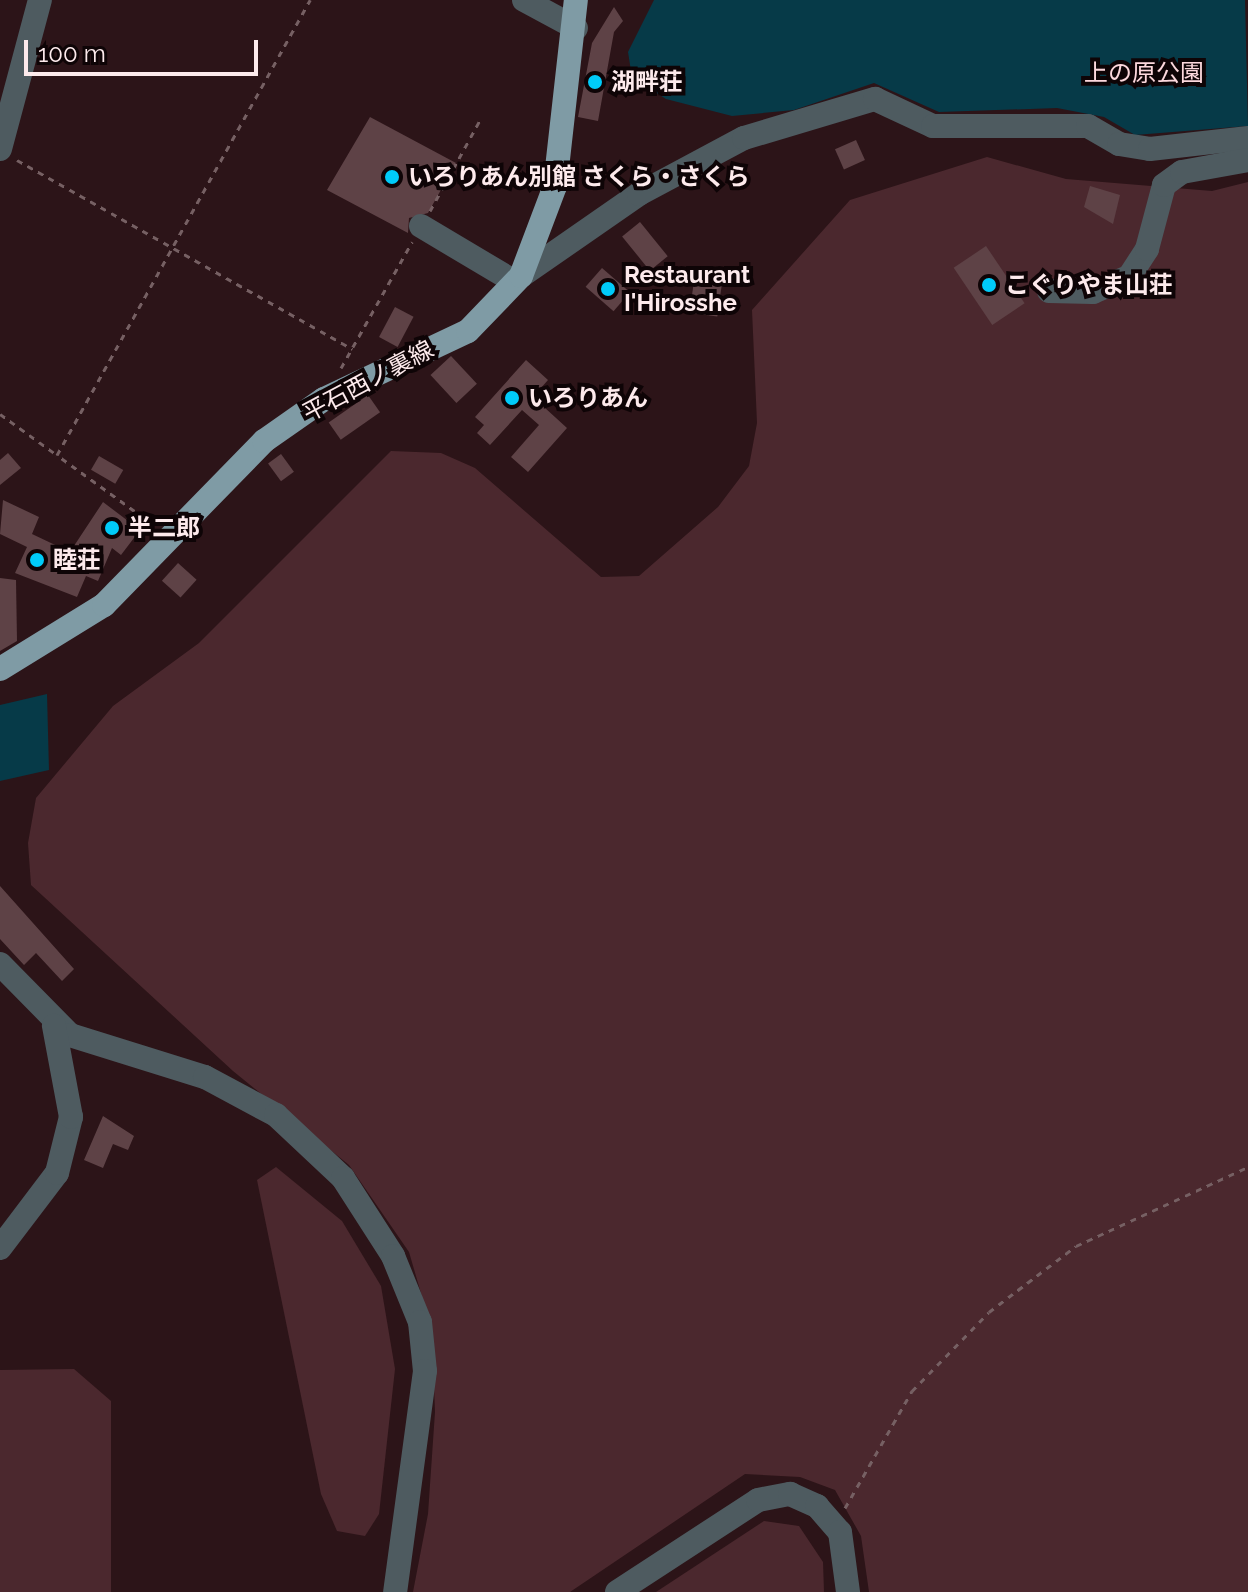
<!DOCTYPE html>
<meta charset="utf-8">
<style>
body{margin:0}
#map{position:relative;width:1248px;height:1592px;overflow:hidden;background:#2c1418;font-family:Raleway,"Noto Sans JP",sans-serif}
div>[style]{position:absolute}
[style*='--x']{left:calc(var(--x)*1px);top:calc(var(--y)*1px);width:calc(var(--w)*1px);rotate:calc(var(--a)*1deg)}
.green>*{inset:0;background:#4b282e}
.water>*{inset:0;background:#063a48}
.building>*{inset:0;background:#5e4246;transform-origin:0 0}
.path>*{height:3px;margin-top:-1.5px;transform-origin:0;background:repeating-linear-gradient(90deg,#766063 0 6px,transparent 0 12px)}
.minor>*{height:24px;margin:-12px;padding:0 12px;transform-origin:12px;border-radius:12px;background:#4e5b60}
.major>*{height:24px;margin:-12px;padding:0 12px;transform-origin:12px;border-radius:12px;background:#7f9ba5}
.dots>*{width:22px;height:22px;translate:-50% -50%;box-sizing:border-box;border:4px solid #0e0406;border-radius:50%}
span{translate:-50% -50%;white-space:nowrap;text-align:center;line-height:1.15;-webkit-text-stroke:8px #0e0406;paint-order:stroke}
.park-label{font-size:24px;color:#fcd8dd}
.poi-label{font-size:24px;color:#fdeaec;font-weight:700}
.left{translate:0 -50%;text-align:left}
.street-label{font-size:24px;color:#fdeaec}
.scale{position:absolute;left:24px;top:40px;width:234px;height:36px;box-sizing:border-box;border:4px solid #fdeaec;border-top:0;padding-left:10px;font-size:24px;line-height:28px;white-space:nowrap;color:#fdeaec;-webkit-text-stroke:6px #0e0406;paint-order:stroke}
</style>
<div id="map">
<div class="green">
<div style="clip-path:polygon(987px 157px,1066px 179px,1212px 191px,1248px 182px,1248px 1592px,869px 1592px,861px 1536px,835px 1490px,800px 1477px,745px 1474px,570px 1592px,413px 1592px,428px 1514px,435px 1412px,432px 1331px,409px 1252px,349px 1165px,233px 1071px,31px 885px,28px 843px,36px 798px,113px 706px,199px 643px,391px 451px,441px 453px,475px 468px,601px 577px,639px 576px,718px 507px,749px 466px,757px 423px,752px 310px,850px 200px)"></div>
<div style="clip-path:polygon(276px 1167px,342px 1221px,381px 1286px,395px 1369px,379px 1514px,365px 1536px,337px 1531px,321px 1494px,257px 1180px)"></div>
<div style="clip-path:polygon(74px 1369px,111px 1401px,111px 1592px,0 1592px,0 1370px)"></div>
<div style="clip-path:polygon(764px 1521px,799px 1526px,823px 1562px,824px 1592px,656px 1592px)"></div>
</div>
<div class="water">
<div style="clip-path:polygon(654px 0,1245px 0,1248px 126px,1135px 135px,1104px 117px,1057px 108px,939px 112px,874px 83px,794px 110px,732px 116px,666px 99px,632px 77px,628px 52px)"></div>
<div style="clip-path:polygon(47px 694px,49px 770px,0 781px,0 705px)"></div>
</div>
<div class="building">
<div style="clip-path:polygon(614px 7px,623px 21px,614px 32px,598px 121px,578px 117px,592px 43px)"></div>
<div style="clip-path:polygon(370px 117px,456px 163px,428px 213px,409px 218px,408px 233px,327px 190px)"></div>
<div style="left:856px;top:140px;width:22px;height:23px;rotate:66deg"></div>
<div style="clip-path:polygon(1090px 186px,1120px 195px,1113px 224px,1084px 207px)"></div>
<div style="left:640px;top:222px;width:44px;height:23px;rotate:51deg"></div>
<div style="left:986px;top:246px;width:69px;height:39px;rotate:56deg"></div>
<div style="left:602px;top:268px;width:37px;height:25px;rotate:41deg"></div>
<div style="left:694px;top:281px;width:28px;height:32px;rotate:8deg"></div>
<div style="left:395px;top:307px;width:21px;height:34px;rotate:28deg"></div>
<div style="left:451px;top:356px;width:38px;height:28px;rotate:47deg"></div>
<div style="clip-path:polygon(526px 360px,548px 380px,533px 397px,567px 428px,528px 472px,511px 457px,539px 425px,522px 410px,490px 445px,477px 433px,484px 425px,475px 417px)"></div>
<div style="left:368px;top:395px;width:21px;height:48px;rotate:55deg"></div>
<div style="clip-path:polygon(8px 453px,21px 468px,0 485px,0 460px)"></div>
<div style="left:281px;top:454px;width:22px;height:16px;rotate:54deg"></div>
<div style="left:99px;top:456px;width:28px;height:16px;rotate:30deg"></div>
<div style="clip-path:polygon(3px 500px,39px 517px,32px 534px,70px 552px,103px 502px,140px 530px,121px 555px,112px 548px,98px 581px,86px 576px,77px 597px,15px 573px,27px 547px,0 534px)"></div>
<div style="left:178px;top:563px;width:25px;height:24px;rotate:42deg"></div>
<div style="clip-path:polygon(0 578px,16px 580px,17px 641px,0 651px)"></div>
<div style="clip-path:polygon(0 886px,74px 969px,62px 981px,36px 953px,24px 965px,0 939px)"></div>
<div style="clip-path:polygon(103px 1116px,134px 1136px,128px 1150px,113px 1144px,103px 1168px,84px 1160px)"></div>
</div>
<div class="path">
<div style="--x:17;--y:160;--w:385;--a:29.4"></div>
<div style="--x:430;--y:211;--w:104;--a:-61.2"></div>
<div style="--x:341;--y:368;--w:145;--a:-60.6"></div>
<div style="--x:0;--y:414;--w:70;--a:35.7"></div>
<div style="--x:154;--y:525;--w:120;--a:-144.2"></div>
<div style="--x:57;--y:455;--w:521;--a:-60.92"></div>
<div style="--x:845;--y:1508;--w:135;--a:-60.2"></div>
<div style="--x:912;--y:1391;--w:110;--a:-45.7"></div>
<div style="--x:989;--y:1312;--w:109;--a:-37.2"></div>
<div style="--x:1076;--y:1246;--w:189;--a:-24.7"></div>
</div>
<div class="minor">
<div style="--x:524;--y:0;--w:59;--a:28.3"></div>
<div style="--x:0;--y:149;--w:154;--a:-75"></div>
<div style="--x:421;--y:226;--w:109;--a:30.8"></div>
<div style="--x:521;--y:276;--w:144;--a:-34.8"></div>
<div style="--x:639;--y:194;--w:119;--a:-28.1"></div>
<div style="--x:744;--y:138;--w:137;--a:-16.6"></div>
<div style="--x:875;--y:99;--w:64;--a:25"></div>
<div style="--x:933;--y:126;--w:155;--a:0"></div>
<div style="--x:1088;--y:126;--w:36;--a:30"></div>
<div style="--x:1119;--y:144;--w:31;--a:9"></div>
<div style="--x:1150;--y:149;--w:99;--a:-6.4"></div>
<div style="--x:1049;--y:291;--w:44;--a:1.3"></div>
<div style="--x:1093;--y:292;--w:39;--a:-23"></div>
<div style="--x:1129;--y:277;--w:33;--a:-57"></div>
<div style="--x:1147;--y:249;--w:66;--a:-75.1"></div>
<div style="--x:1164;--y:185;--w:22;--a:-36"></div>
<div style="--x:1182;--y:172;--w:67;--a:-10.3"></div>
<div style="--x:0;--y:964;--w:100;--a:45.4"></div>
<div style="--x:70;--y:1035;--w:141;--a:17.3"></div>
<div style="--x:205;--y:1077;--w:81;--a:28.2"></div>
<div style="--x:276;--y:1115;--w:92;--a:43.2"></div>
<div style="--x:343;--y:1178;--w:93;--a:57.3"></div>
<div style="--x:393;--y:1256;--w:71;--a:67.8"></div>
<div style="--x:420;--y:1322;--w:49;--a:84.2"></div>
<div style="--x:425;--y:1371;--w:223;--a:97.7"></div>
<div style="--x:0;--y:1248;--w:94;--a:-52.8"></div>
<div style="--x:57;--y:1173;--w:58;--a:-76"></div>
<div style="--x:71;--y:1117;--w:93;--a:-100.6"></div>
<div style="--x:617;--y:1592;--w:168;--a:-33.1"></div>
<div style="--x:758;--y:1500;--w:33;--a:-11"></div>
<div style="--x:790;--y:1494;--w:30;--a:24"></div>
<div style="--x:817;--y:1506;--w:35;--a:49"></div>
<div style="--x:840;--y:1532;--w:61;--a:82.4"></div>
</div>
<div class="major">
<div style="--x:0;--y:669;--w:122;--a:-31.6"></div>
<div style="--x:104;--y:605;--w:229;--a:-45.7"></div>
<div style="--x:264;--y:441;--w:73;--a:-35"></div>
<div style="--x:324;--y:399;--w:159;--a:-25.3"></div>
<div style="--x:468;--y:331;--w:76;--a:-46.1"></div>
<div style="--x:521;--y:276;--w:96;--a:-69.3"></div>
<div style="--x:555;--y:186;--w:187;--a:-83.6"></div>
</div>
<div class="dots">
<div style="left:595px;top:82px;background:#00cbf9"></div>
<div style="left:392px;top:177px;background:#00cbf9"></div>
<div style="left:989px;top:285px;background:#00cbf9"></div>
<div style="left:608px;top:289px;background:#00cbf9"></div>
<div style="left:512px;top:398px;background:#00cbf9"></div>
<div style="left:112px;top:528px;background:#00cbf9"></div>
<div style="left:37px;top:560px;background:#00cbf9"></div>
</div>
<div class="park-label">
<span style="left:1144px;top:73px">上の原公園</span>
</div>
<div class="poi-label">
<span class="left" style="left:611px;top:82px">湖畔荘</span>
<span class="left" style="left:408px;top:177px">いろりあん別館 さくら・さくら</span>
<span class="left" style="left:624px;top:289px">Restaurant<br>I'Hirosshe</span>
<span class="left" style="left:1005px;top:285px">こぐりやま山荘</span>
<span class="left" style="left:528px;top:398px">いろりあん</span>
<span class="left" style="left:128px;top:528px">半二郎</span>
<span class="left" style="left:53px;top:560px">睦荘</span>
</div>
<div class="street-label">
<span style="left:368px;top:381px;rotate:-28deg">平石西ノ裏線</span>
</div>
<div class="scale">100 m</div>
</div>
